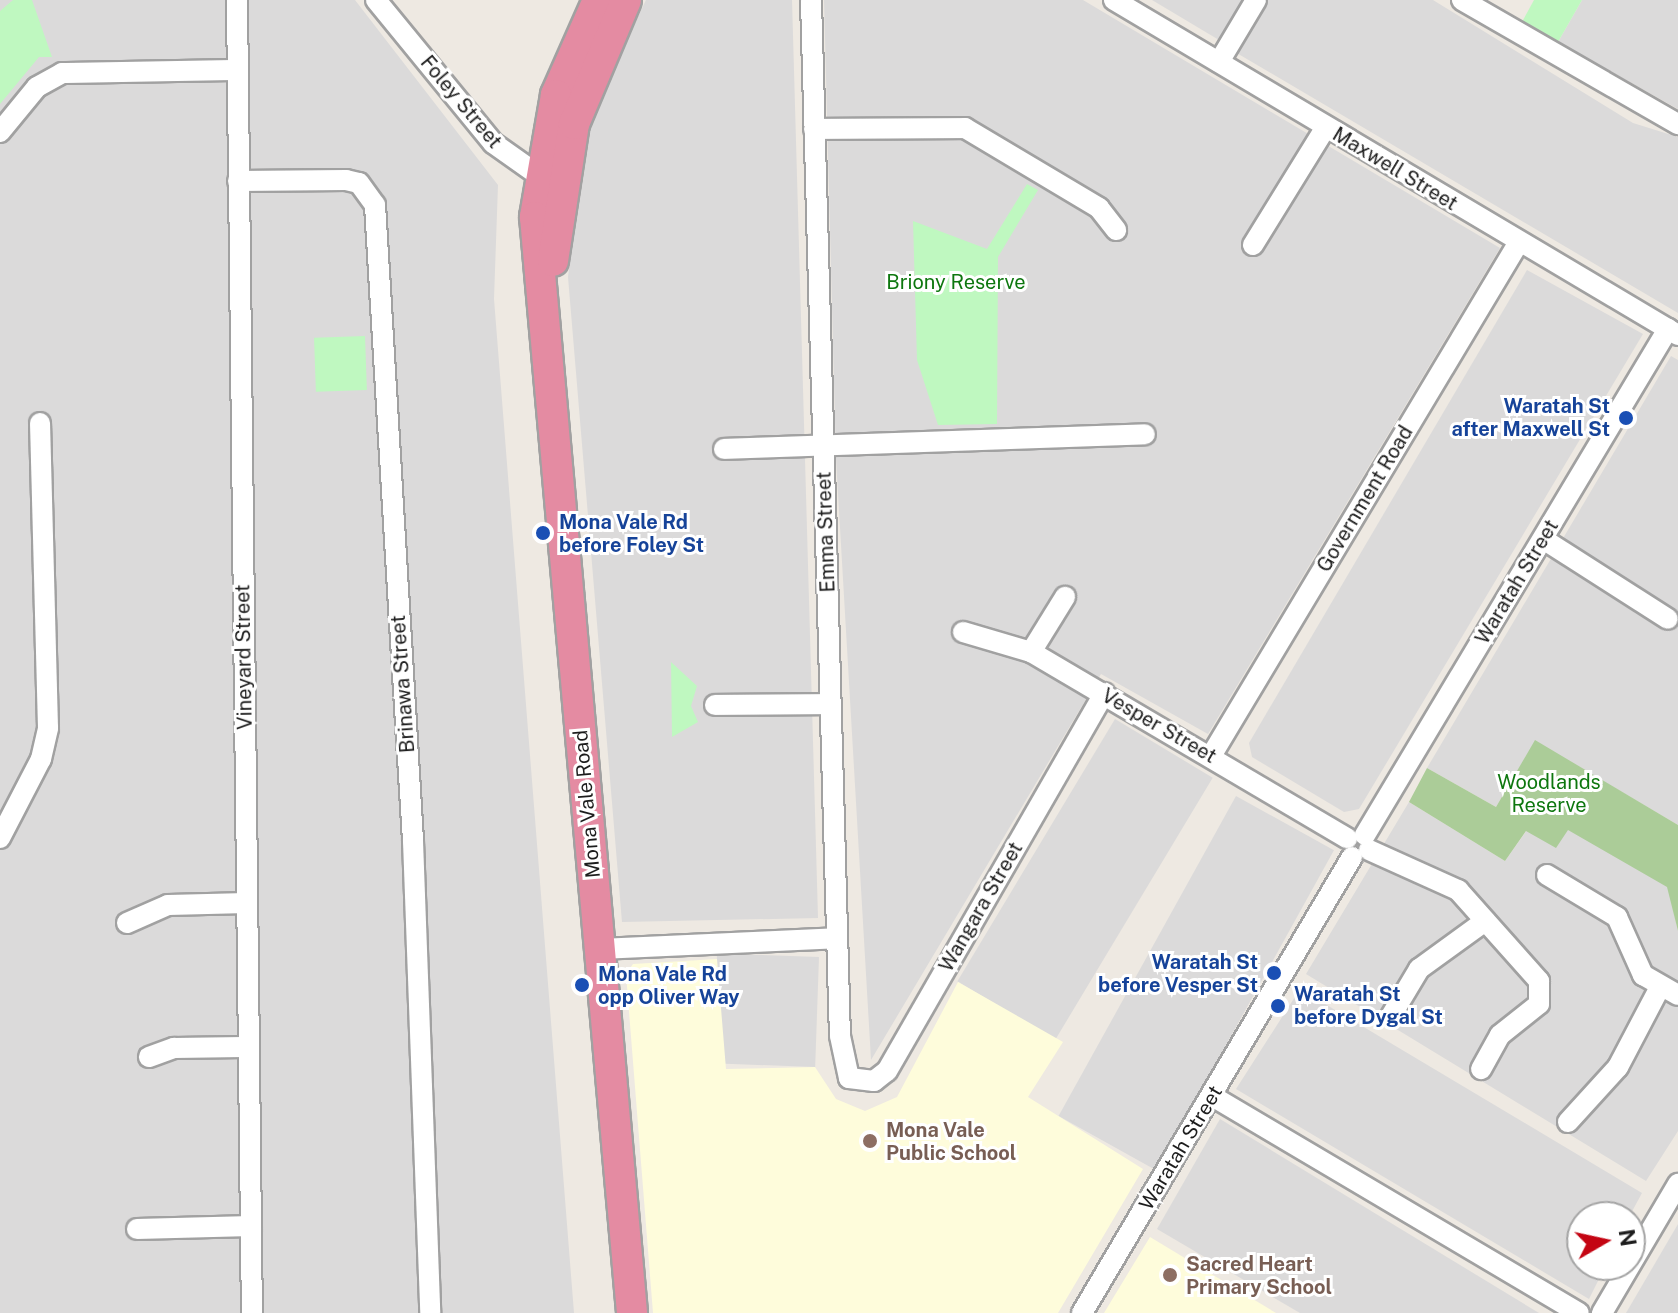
<!DOCTYPE html>
<style>
body{margin:0}
#map{position:relative;width:1678px;height:1313px;overflow:hidden;background:#eee9e2;font-family:"Public Sans",sans-serif}
div>[style]{position:absolute}
[style*='--x']{left:calc(var(--x)*1px);top:calc(var(--y)*1px);width:calc(var(--w)*1px);rotate:calc(var(--a)*1deg)}
.residential>*{inset:0;background:#dbdada;transform-origin:0 0}
.education>*{inset:0;background:#fefcdb}
.forest>*{inset:0;background:#abcc98}
.park>*{inset:0;background:#bff8c0;transform-origin:0 0}
.roads{filter:drop-shadow(2px 0 #a1a1a1) drop-shadow(-2px 0 #a1a1a1) drop-shadow(0 2px #a1a1a1) drop-shadow(0 -2px #a1a1a1)}
.minor>*{height:20px;margin:-10px;padding:0 10px;transform-origin:10px;border-radius:10px;background:#fff}
.highway>*{height:30px;margin:-15px;padding:0 15px;transform-origin:15px;border-radius:15px;background:#e48ba2}
.dots>*{width:22px;height:22px;translate:-50% -50%;box-sizing:border-box;border:4px solid #fff;border-radius:50%}
span{translate:-50% -50%;white-space:nowrap;text-align:center;line-height:1.15;-webkit-text-stroke:6px #fff;paint-order:stroke}
.street-label{font-size:20px;color:#1d1d1d}
.park-label{font-size:20px;color:#0e770f}
.transit-label{font-size:20px;color:#164399;font-weight:700}
.right{translate:-100% -50%;text-align:right}
.left{translate:0 -50%;text-align:left}
.education-label{font-size:20px;color:#785e54;font-weight:700}
.north{position:absolute;left:1566px;top:1201px;width:80px;height:80px;box-sizing:border-box;background:#fff;border:2px solid #a5a5a5;border-radius:50%;rotate:81deg;font-size:22px;font-weight:700;line-height:32px;text-align:center;color:#1d1d1d}
.north::after{content:'';display:block;margin:auto;width:28px;height:36px;background:#c40513;clip-path:polygon(50% 0,100% 100%,50% 72%,0 100%)}
</style>
<div id="map">
<div class="residential">
<div style="clip-path:polygon(0 0,355px 0,498px 185px,494px 299px,574px 1313px,0 1313px)"></div>
<div style="clip-path:polygon(646px 0,792px 0,818px 918px,622px 922px,568px 277px,584px 151px,601px 94px)"></div>
<div style="clip-path:polygon(824px 0,1083px 0,1500px 248px,1208px 734px,1101px 674px,871px 1060px,836px 459px)"></div>
<div style="clip-path:polygon(1152px 0,1242px 0,1219px 40px)"></div>
<div style="clip-path:polygon(1266px 0,1433px 0,1633px 123px,1678px 137px,1678px 313px,1235px 52px)"></div>
<div style="clip-path:polygon(1582px 0,1678px 0,1678px 109px,1558px 42px)"></div>
<div style="clip-path:polygon(1527px 270px,1643px 334px,1359px 809px,1344px 812px,1252px 757px,1249px 743px)"></div>
<div style="clip-path:polygon(1671px 356px,1678px 360px,1678px 825px,1535px 741px,1496px 807px,1427px 768px)"></div>
<div style="left:1115px;top:719px;width:114px;height:306px;rotate:31deg"></div>
<div style="left:1236px;top:796px;width:112px;height:366px;rotate:29deg"></div>
<div style="clip-path:polygon(1409px 802px,1505px 861px,1527px 830px,1568px 829px,1668px 887px,1678px 931px,1678px 1131px,1646px 1181px,1306px 974px)"></div>
<div style="left:819px;top:957px;width:110px;height:102px;rotate:92deg"></div>
<div style="clip-path:polygon(1300px 989px,1642px 1193px,1629px 1217px,1582px 1217px,1582px 1265px,1606px 1265px,1589px 1299px,1236px 1089px)"></div>
<div style="clip-path:polygon(1220px 1119px,1539px 1313px,1300px 1313px,1157px 1229px)"></div>
<div style="clip-path:polygon(1678px 1224px,1678px 1313px,1626px 1313px)"></div>
</div>
<div class="education">
<div style="clip-path:polygon(717px 959px,726px 1069px,815px 1067px,836px 1099px,865px 1111px,897px 1097px,958px 982px,1063px 1042px,1028px 1097px,1143px 1169px,1058px 1313px,653px 1313px,626px 974px,633px 964px)"></div>
<div style="clip-path:polygon(1150px 1237px,1276px 1313px,1104px 1313px)"></div>
</div>
<div class="forest">
<div style="clip-path:polygon(1535px 740px,1678px 825px,1678px 931px,1667px 887px,1568px 830px,1556px 848px,1526px 831px,1505px 861px,1409px 802px,1427px 768px,1496px 807px)"></div>
</div>
<div class="park">
<div style="clip-path:polygon(13px 0,32px 0,52px 57px,39px 57px,0 104px,0 11px)"></div>
<div style="clip-path:polygon(1534px 0,1582px 0,1558px 42px,1522px 22px)"></div>
<div style="clip-path:polygon(1027px 184px,1038px 190px,998px 257px,997px 424px,938px 425px,917px 360px,913px 221px,987px 249px)"></div>
<div style="left:365px;top:336px;width:54px;height:51px;rotate:88deg"></div>
<div style="clip-path:polygon(671px 662px,697px 686px,691px 706px,698px 722px,672px 737px)"></div>
</div>
<div class="roads">
<div class="minor">
<div style="--x:237;--y:0;--w:1313;--a:89.35"></div>
<div style="--x:376;--y:0;--w:185;--a:50.7"></div>
<div style="--x:493;--y:143;--w:71;--a:35.3"></div>
<div style="--x:811;--y:0;--w:1036;--a:88.4"></div>
<div style="--x:840;--y:1036;--w:43;--a:77.9"></div>
<div style="--x:849;--y:1078;--w:25;--a:7"></div>
<div style="--x:874;--y:1081;--w:16;--a:-38"></div>
<div style="--x:887;--y:1071;--w:436;--a:-60.1"></div>
<div style="--x:1114;--y:0;--w:656;--a:30.71"></div>
<div style="--x:1462;--y:0;--w:249;--a:29.9"></div>
<div style="--x:1219;--y:62;--w:72;--a:-59.2"></div>
<div style="--x:814;--y:129;--w:151;--a:-0.4"></div>
<div style="--x:965;--y:128;--w:156;--a:30.8"></div>
<div style="--x:1099;--y:208;--w:28;--a:52"></div>
<div style="--x:0;--y:132;--w:58;--a:-50.6"></div>
<div style="--x:37;--y:87;--w:29;--a:-29"></div>
<div style="--x:62;--y:73;--w:175;--a:-1"></div>
<div style="--x:238;--y:181;--w:108;--a:-0.5"></div>
<div style="--x:346;--y:180;--w:13;--a:13"></div>
<div style="--x:359;--y:183;--w:27;--a:54"></div>
<div style="--x:375;--y:205;--w:637;--a:86.58"></div>
<div style="--x:413;--y:841;--w:472;--a:87.9"></div>
<div style="--x:1253;--y:245;--w:139;--a:-58.3"></div>
<div style="--x:724;--y:449;--w:421;--a:-2"></div>
<div style="--x:1543;--y:539;--w:148;--a:32.6"></div>
<div style="--x:963;--y:632;--w:71;--a:16.4"></div>
<div style="--x:1031;--y:652;--w:367;--a:30.5"></div>
<div style="--x:1031;--y:652;--w:65;--a:-58.3"></div>
<div style="--x:715;--y:705;--w:116;--a:-0.5"></div>
<div style="--x:1211;--y:756;--w:599;--a:-59.07"></div>
<div style="--x:1365;--y:835;--w:590;--a:-59.09"></div>
<div style="--x:0;--y:838;--w:89;--a:-62.6"></div>
<div style="--x:41;--y:759;--w:32;--a:-77"></div>
<div style="--x:48;--y:728;--w:305;--a:-91.5"></div>
<div style="--x:1369;--y:850;--w:98;--a:24.2"></div>
<div style="--x:1458;--y:890;--w:122;--a:48.3"></div>
<div style="--x:1539;--y:981;--w:23;--a:90"></div>
<div style="--x:1539;--y:1004;--w:50;--a:141.5"></div>
<div style="--x:1500;--y:1035;--w:39;--a:119"></div>
<div style="--x:1547;--y:875;--w:82;--a:31"></div>
<div style="--x:1617;--y:917;--w:64;--a:65.9"></div>
<div style="--x:1643;--y:975;--w:40;--a:29.7"></div>
<div style="--x:127;--y:923;--w:45;--a:-23.7"></div>
<div style="--x:168;--y:905;--w:79;--a:-1.5"></div>
<div style="--x:599;--y:949;--w:238;--a:-2.6"></div>
<div style="--x:1391;--y:1016;--w:55;--a:-59.2"></div>
<div style="--x:1419;--y:969;--w:82;--a:-36"></div>
<div style="--x:149;--y:1057;--w:27;--a:-20"></div>
<div style="--x:174;--y:1048;--w:70;--a:-0.8"></div>
<div style="--x:1212;--y:1096;--w:426;--a:30.6"></div>
<div style="--x:1568;--y:1122;--w:74;--a:-47.7"></div>
<div style="--x:1618;--y:1067;--w:88;--a:-62.3"></div>
<div style="--x:137;--y:1229;--w:114;--a:-1.5"></div>
<div style="--x:1082;--y:1313;--w:530;--a:-59.37"></div>
<div style="--x:1602;--y:1313;--w:150;--a:-59.5"></div>
</div>
<div class="highway">
<div style="--x:598;--y:0;--w:104;--a:113.9"></div>
<div style="--x:556;--y:95;--w:124;--a:99.8"></div>
<div style="--x:535;--y:217;--w:1100;--a:84.94"></div>
<div style="--x:553;--y:261;--w:139;--a:-81.3"></div>
<div style="--x:574;--y:124;--w:134;--a:-67.2"></div>
</div>
</div>
<div class="dots">
<div style="left:1626px;top:418px;background:#1a4fb4"></div>
<div style="left:543px;top:533px;background:#1a4fb4"></div>
<div style="left:1274px;top:973px;background:#1a4fb4"></div>
<div style="left:582px;top:985px;background:#1a4fb4"></div>
<div style="left:1278px;top:1006px;background:#1a4fb4"></div>
<div style="left:870px;top:1141px;background:#8d6e63"></div>
<div style="left:1170px;top:1275px;background:#8d6e63"></div>
</div>
<div class="street-label">
<span style="left:461px;top:102px;rotate:50deg">Foley Street</span>
<span style="left:1395px;top:169px;rotate:31deg">Maxwell Street</span>
<span style="left:1365px;top:499px;rotate:-59deg">Government Road</span>
<span style="left:826px;top:532px;rotate:-92deg">Emma Street</span>
<span style="left:1517px;top:582px;rotate:-59deg">Waratah Street</span>
<span style="left:244px;top:657px;rotate:-91deg">Vineyard Street</span>
<span style="left:403px;top:684px;rotate:-94deg">Brinawa Street</span>
<span style="left:1159px;top:726px;rotate:30deg">Vesper Street</span>
<span style="left:587px;top:804px;rotate:-95deg">Mona Vale Road</span>
<span style="left:981px;top:907px;rotate:-60deg">Wangara Street</span>
<span style="left:1181px;top:1148px;rotate:-59deg">Waratah Street</span>
</div>
<div class="park-label">
<span style="left:956px;top:282px">Briony Reserve</span>
<span style="left:1549px;top:794px">Woodlands<br>Reserve</span>
</div>
<div class="transit-label">
<span class="right" style="left:1610px;top:418px">Waratah St<br>after Maxwell St</span>
<span class="left" style="left:559px;top:534px">Mona Vale Rd<br>before Foley St</span>
<span class="right" style="left:1258px;top:974px">Waratah St<br>before Vesper St</span>
<span class="left" style="left:598px;top:986px">Mona Vale Rd<br>opp Oliver Way</span>
<span class="left" style="left:1294px;top:1006px">Waratah St<br>before Dygal St</span>
</div>
<div class="education-label">
<span class="left" style="left:886px;top:1142px">Mona Vale<br>Public School</span>
<span class="left" style="left:1186px;top:1276px">Sacred Heart<br>Primary School</span>
</div>
<div class="north">N</div>
</div>
